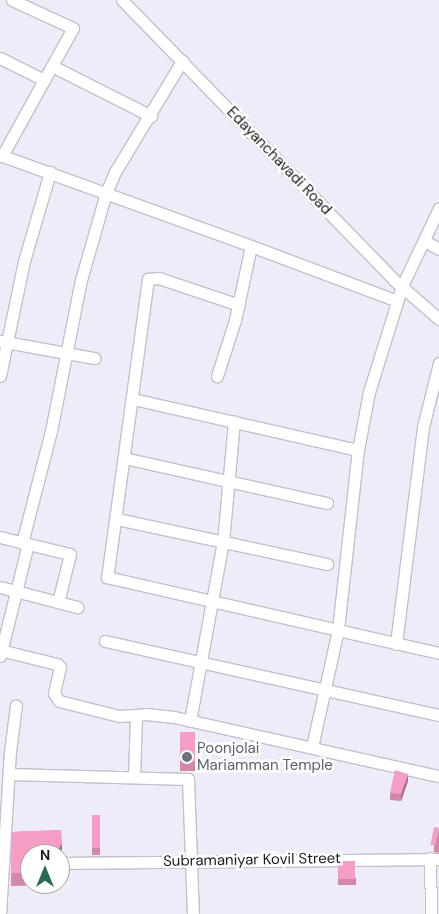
<!DOCTYPE html>
<style>
body{margin:0}
#map{position:relative;width:439px;height:914px;overflow:hidden;background:#efecf9;font-family:"DM Sans",sans-serif}
div>[style]{position:absolute}
[style*='--x']{left:calc(var(--x)*1px);top:calc(var(--y)*1px);width:calc(var(--w)*1px);rotate:calc(var(--a)*1deg)}
.roads{filter:drop-shadow(1px 0 #c3c0cc) drop-shadow(-1px 0 #c3c0cc) drop-shadow(0 1px #c3c0cc) drop-shadow(0 -1px #c3c0cc)}
.minor>*{height:11px;margin:-5.5px;padding:0 5.5px;transform-origin:5.5px;border-radius:5.5px;background:#fff}
.wall>*{inset:0;background:#d387a9;transform-origin:0 0}
.shaded-wall>*{inset:0;background:#ac6e8a}
.building>*{inset:0;background:#f59dc5;transform-origin:0 0}
.dots>*{width:14px;height:14px;translate:-50% -50%;box-sizing:border-box;border:2px solid #fff;border-radius:50%}
span{translate:-50% -50%;white-space:nowrap;text-align:center;line-height:1.15;-webkit-text-stroke:5px #fff;paint-order:stroke}
.street-label{font-size:15px;color:#1c1b1f}
.worship-label{font-size:15px;color:#5b616d}
.left{translate:0 -50%;text-align:left}
.north{position:absolute;left:20px;top:844px;width:50px;height:50px;box-sizing:border-box;background:#fff;border:1px solid #a4a4a5;border-radius:50%;rotate:0deg;font-size:14px;font-weight:700;line-height:20px;text-align:center;color:#1c1b1f}
.north::after{content:'';display:block;margin:auto;width:18px;height:22px;background:#2a6956;clip-path:polygon(50% 0,100% 100%,50% 72%,0 100%)}
</style>
<div id="map">
<div class="roads">
<div class="minor">
<div style="--x:12;--y:0;--w:67;--a:24.7"></div>
<div style="--x:73;--y:28;--w:60;--a:119.1"></div>
<div style="--x:122;--y:0;--w:390;--a:45.8"></div>
<div style="--x:394;--y:280;--w:60;--a:40.9"></div>
<div style="--x:0;--y:58;--w:49;--a:26.6"></div>
<div style="--x:44;--y:80;--w:87;--a:118.9"></div>
<div style="--x:52;--y:66;--w:111;--a:26.8"></div>
<div style="--x:0;--y:155;--w:267;--a:19.9"></div>
<div style="--x:251;--y:246;--w:76;--a:102.2"></div>
<div style="--x:235;--y:320;--w:59;--a:107.8"></div>
<div style="--x:425;--y:241;--w:16;--a:30"></div>
<div style="--x:251;--y:246;--w:156;--a:20.6"></div>
<div style="--x:239;--y:305;--w:84;--a:-161.4"></div>
<div style="--x:159;--y:278;--w:11;--a:175"></div>
<div style="--x:148;--y:279;--w:301;--a:97.8"></div>
<div style="--x:107;--y:577;--w:237;--a:12.9"></div>
<div style="--x:338;--y:630;--w:181;--a:-83.7"></div>
<div style="--x:358;--y:450;--w:59;--a:-79.3"></div>
<div style="--x:369;--y:392;--w:111;--a:-72.7"></div>
<div style="--x:402;--y:286;--w:86;--a:-64.6"></div>
<div style="--x:0;--y:341;--w:96;--a:10.3"></div>
<div style="--x:0;--y:376;--w:117;--a:-78.2"></div>
<div style="--x:24;--y:261;--w:93;--a:-73.7"></div>
<div style="--x:133;--y:399;--w:231;--a:12.8"></div>
<div style="--x:124;--y:458;--w:208;--a:12.5"></div>
<div style="--x:117;--y:519;--w:215;--a:12.1"></div>
<div style="--x:0;--y:537;--w:72;--a:13.7"></div>
<div style="--x:70;--y:554;--w:49;--a:104"></div>
<div style="--x:22;--y:543;--w:116;--a:-75.5"></div>
<div style="--x:51;--y:431;--w:154;--a:-78.8"></div>
<div style="--x:81;--y:280;--w:91;--a:-74"></div>
<div style="--x:106;--y:193;--w:23;--a:-67"></div>
<div style="--x:115;--y:172;--w:130;--a:-58.9"></div>
<div style="--x:0;--y:587;--w:80;--a:14.6"></div>
<div style="--x:105;--y:641;--w:342;--a:12.5"></div>
<div style="--x:396;--y:644;--w:219;--a:-82.9"></div>
<div style="--x:423;--y:427;--w:66;--a:-76"></div>
<div style="--x:0;--y:650;--w:59;--a:13.8"></div>
<div style="--x:57;--y:664;--w:4;--a:45"></div>
<div style="--x:60;--y:667;--w:27;--a:103"></div>
<div style="--x:54;--y:693;--w:9;--a:58"></div>
<div style="--x:59;--y:701;--w:62;--a:14"></div>
<div style="--x:119;--y:716;--w:27;--a:-4"></div>
<div style="--x:146;--y:714;--w:28;--a:6"></div>
<div style="--x:174;--y:717;--w:271;--a:12.6"></div>
<div style="--x:0;--y:656;--w:115;--a:-76"></div>
<div style="--x:190;--y:721;--w:182;--a:-79.6"></div>
<div style="--x:223;--y:542;--w:121;--a:-84.8"></div>
<div style="--x:312;--y:747;--w:120;--a:-77.5"></div>
<div style="--x:338;--y:630;--w:104;--a:12.8"></div>
<div style="--x:10;--y:774;--w:178;--a:1.6"></div>
<div style="--x:188;--y:779;--w:135;--a:87.9"></div>
<div style="--x:134;--y:777;--w:61;--a:-88.1"></div>
<div style="--x:430;--y:858;--w:56;--a:89"></div>
<div style="--x:65;--y:863;--w:374;--a:-0.6"></div>
<div style="--x:0;--y:914;--w:162;--a:-86.5"></div>
<div style="--x:10;--y:752;--w:47;--a:-82.7"></div>
</div>
</div>
<div class="wall">
<div style="left:180px;top:732px;width:15px;height:39px"></div>
<div style="clip-path:polygon(408px 781px,401px 801px,390px 800px,390px 793px)"></div>
<div style="left:92px;top:815px;width:8px;height:40px"></div>
<div style="clip-path:polygon(439px 828px,439px 853px,434px 852px,434px 845px)"></div>
<div style="clip-path:polygon(61px 830px,62px 856px,60px 858px,60px 869px,60px 854px,30px 854px,30px 884px,58px 884px,58px 885px,11px 886px,12px 832px)"></div>
<div style="clip-path:polygon(338px 861px,356px 878px,356px 885px,338px 885px)"></div>
</div>
<div class="shaded-wall">
<div style="clip-path:polygon(408px 774px,408px 781px,401px 801px,401px 794px)"></div>
<div style="clip-path:polygon(62px 843px,62px 856px,60px 858px,60px 856px,58px 850px)"></div>
</div>
<div class="building">
<div style="left:180px;top:732px;width:15px;height:29px"></div>
<div style="clip-path:polygon(395px 770px,408px 774px,401px 794px,390px 793px)"></div>
<div style="left:92px;top:815px;width:8px;height:33px"></div>
<div style="left:434px;top:827px;width:5px;height:18px;rotate:11deg"></div>
<div style="clip-path:polygon(61px 830px,62px 843px,58px 850px,60px 854px,30px 854px,30px 873px,11px 873px,12px 832px)"></div>
<div style="left:338px;top:861px;width:17px;height:18px"></div>
</div>
<div class="dots">
<div style="left:187px;top:757px;background:#6b7280"></div>
</div>
<div class="street-label">
<span style="left:279px;top:161px;rotate:46deg">Edayanchavadi Road</span>
<span style="left:252px;top:860px;rotate:-1deg">Subramaniyar Kovil Street</span>
</div>
<div class="worship-label">
<span class="left" style="left:197px;top:757px">Poonjolai<br>Mariamman Temple</span>
</div>
<div class="north">N</div>
</div>
